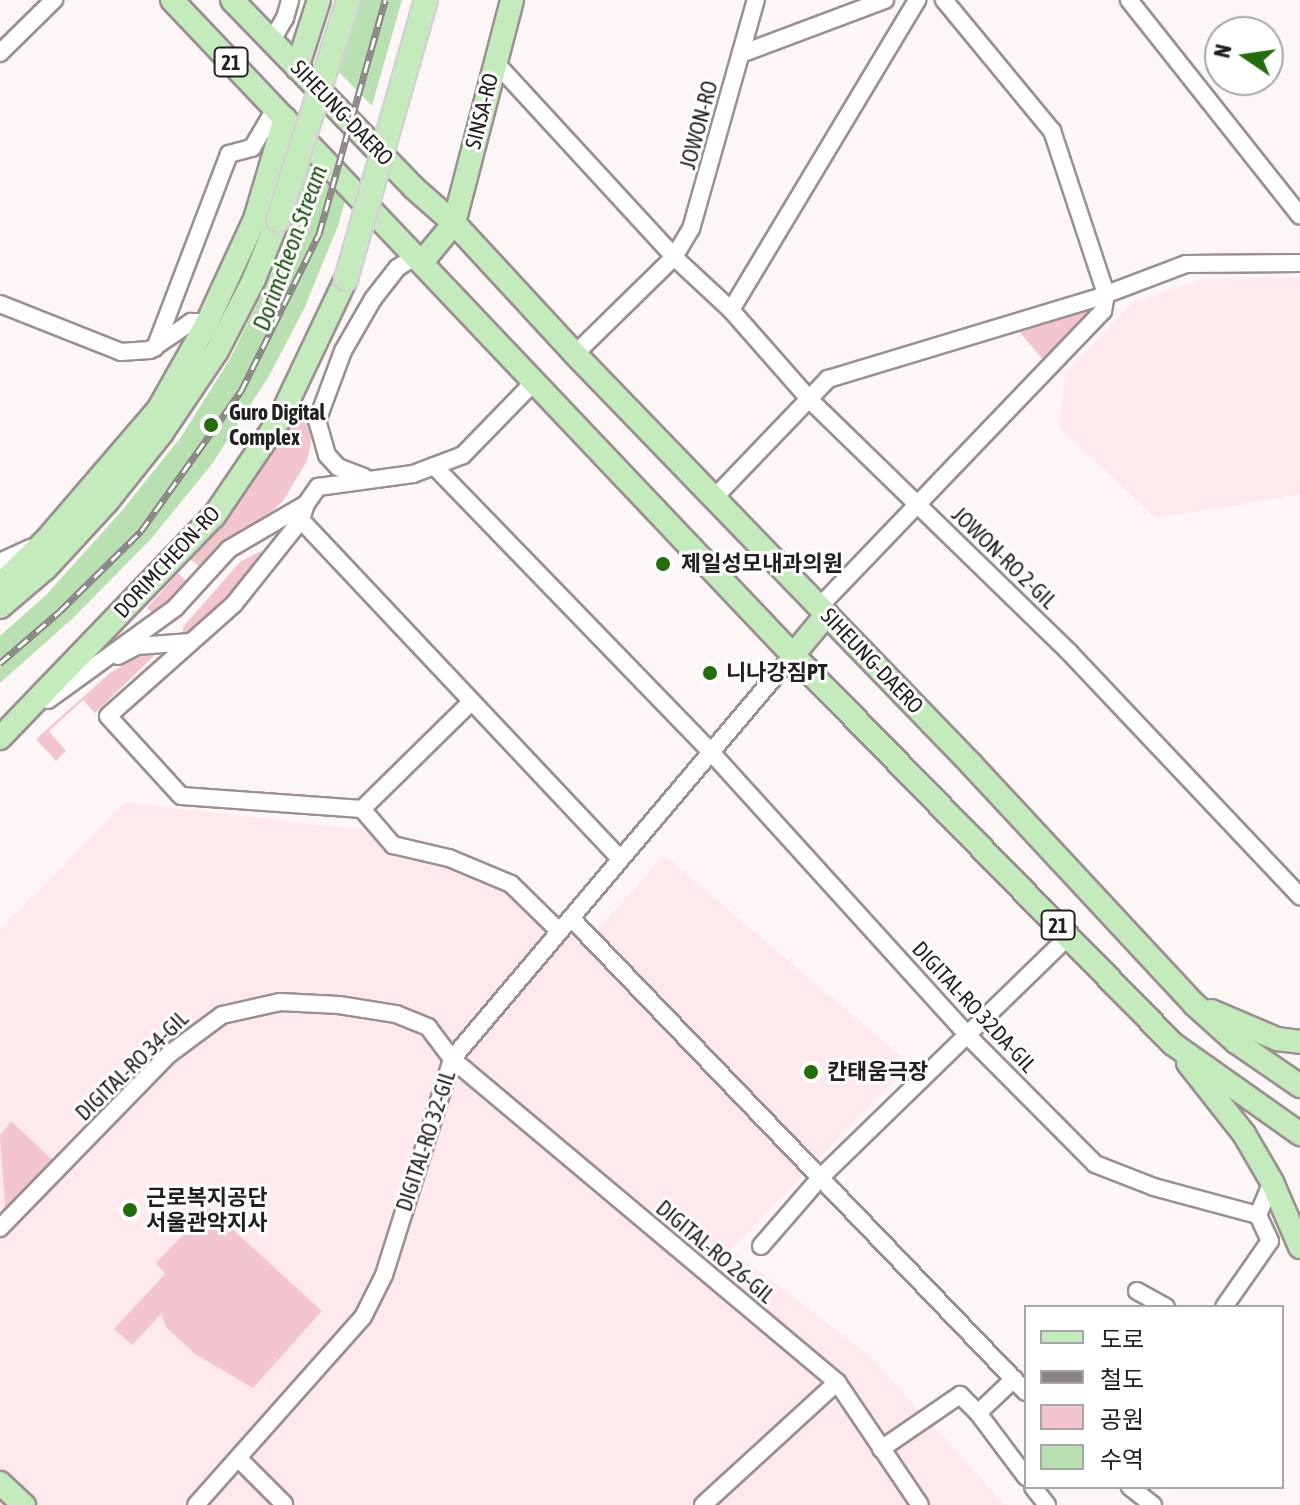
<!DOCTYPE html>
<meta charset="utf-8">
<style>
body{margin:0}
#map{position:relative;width:1300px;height:1505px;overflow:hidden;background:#fdf6f7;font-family:"Asap Condensed","Noto Sans KR",sans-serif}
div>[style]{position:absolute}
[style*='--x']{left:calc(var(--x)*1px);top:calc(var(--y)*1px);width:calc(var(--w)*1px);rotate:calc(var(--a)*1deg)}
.built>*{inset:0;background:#ffe9ed}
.green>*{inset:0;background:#f3c6cf}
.water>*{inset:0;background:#b9e0b0}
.pier>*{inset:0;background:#fdf6f7}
.roads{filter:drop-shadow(2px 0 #9b8f91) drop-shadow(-2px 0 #9b8f91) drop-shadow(0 2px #9b8f91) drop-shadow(0 -2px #9b8f91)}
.minor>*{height:16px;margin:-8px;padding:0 8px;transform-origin:8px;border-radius:8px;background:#fff}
.major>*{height:22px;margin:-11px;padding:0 11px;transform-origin:11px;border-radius:11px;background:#c4ebbb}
.rail>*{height:7px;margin-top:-3.5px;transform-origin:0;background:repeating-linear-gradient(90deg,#fff 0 12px,#8a8485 0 24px);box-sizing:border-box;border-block:2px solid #8a8485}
.bridges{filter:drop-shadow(2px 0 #d3d2d2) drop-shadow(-2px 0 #d3d2d2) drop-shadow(0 2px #d3d2d2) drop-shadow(0 -2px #d3d2d2)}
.major-bridge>*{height:22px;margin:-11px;padding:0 11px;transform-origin:11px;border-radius:11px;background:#c4ebbb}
.dots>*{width:22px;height:22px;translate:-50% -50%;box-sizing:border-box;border:4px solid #fff;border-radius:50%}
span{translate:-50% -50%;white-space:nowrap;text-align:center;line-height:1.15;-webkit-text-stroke:6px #fff;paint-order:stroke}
.shield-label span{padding:2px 6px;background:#fff;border:2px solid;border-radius:6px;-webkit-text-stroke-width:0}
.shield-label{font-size:20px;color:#231f1f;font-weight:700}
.street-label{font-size:22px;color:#231f1f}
.poi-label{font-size:22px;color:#231f1f;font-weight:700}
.left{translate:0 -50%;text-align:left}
.water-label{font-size:24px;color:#215314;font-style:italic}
.legend{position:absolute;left:1024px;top:1305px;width:260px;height:184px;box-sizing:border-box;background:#fff;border:2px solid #a7a5a5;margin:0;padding:10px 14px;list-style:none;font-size:24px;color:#231f1f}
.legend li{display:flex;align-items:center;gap:16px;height:40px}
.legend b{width:40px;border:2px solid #a7a5a5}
.north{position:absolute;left:1204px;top:16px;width:80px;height:80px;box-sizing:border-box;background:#fff;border:2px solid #a7a5a5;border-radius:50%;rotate:283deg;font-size:22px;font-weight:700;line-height:32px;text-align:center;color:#231f1f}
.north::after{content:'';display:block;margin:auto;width:28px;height:36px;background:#246d0b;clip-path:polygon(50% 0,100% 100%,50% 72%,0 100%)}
</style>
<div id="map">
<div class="built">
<div style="clip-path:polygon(1300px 277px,1300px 494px,1155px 518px,1059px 427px,1065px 374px,1133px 302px,1203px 279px)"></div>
<div style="clip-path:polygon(125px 802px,362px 830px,451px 853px,523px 884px,585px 944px,664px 855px,910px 1064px,731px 1250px,869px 1355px,1005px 1505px,0 1505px,0 930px)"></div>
</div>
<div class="green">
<div style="clip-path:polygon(1101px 302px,1045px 362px,1016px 328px)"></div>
<div style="clip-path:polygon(292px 416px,310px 423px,311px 442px,307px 461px,283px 501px,207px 572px,190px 559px,270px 454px)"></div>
<div style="clip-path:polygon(261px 551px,263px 555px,229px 600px,189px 632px,183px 633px,183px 627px,240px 562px)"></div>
<div style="clip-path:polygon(178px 573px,193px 587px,151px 612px,147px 608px)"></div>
<div style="clip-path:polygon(156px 654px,95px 713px,83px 700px,49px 731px,66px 751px,56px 761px,36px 739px,110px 673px,137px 657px)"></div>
<div style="clip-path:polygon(11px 1121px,60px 1167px,1px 1227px,5px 1205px,0 1136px)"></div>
<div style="clip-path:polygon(209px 1208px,322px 1311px,253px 1388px,195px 1354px,166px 1327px,161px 1314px,132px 1345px,114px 1329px,165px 1274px,156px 1263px)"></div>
</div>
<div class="water">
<div style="clip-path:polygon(359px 0,402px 0,338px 226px,304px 309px,269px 376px,212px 464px,151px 539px,73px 618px,0 683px,0 636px,46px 595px,119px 514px,181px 437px,231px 357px,282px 252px)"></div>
</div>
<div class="pier">
<div style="clip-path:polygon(337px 70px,375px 109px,349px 202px,309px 162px,281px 252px,223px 369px,181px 434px,128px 503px,58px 581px,56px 579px,116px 512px,177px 435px,228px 355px,278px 251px)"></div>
</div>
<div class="roads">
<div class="minor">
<div style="--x:1129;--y:0;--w:275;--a:51.6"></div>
<div style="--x:269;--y:38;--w:7;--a:-27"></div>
<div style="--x:275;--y:35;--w:20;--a:-60"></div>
<div style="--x:285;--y:18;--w:19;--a:-74"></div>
<div style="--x:0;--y:53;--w:76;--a:-44.5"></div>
<div style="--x:741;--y:54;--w:154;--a:-20.6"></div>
<div style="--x:495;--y:62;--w:265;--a:47.4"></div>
<div style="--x:674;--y:257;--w:78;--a:42.9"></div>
<div style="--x:731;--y:310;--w:121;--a:48.7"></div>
<div style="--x:811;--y:401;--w:361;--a:44.2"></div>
<div style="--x:1070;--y:653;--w:335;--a:46.6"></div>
<div style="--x:0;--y:304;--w:130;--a:21.6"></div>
<div style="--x:121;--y:352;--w:29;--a:-4"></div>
<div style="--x:150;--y:350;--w:50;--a:-34.3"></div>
<div style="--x:191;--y:322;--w:17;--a:0"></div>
<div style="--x:731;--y:310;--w:362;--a:-59"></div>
<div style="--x:155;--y:348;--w:208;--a:-69.1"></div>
<div style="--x:229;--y:154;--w:24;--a:-15"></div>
<div style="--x:252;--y:148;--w:45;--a:-59.5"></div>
<div style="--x:575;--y:354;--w:139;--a:-44.4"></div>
<div style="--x:674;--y:257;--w:33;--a:-59"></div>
<div style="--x:691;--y:229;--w:238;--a:-74.2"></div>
<div style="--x:434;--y:466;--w:397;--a:45.9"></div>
<div style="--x:710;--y:751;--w:384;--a:47.8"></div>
<div style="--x:968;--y:1036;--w:180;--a:45.2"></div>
<div style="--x:1095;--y:1164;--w:63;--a:21.3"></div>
<div style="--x:1154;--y:1187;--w:108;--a:15.1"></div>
<div style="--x:364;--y:477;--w:28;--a:-159"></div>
<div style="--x:338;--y:467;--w:16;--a:-133"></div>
<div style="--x:327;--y:455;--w:35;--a:-106"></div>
<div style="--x:317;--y:421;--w:75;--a:-69.6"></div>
<div style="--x:343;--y:351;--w:60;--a:-60"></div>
<div style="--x:373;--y:299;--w:39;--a:-52"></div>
<div style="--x:397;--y:268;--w:22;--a:-32"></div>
<div style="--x:714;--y:498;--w:165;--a:-46.2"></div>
<div style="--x:828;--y:379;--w:283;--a:-16.8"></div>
<div style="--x:1099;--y:297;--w:93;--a:-20.8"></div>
<div style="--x:1186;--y:264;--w:114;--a:-0.5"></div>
<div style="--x:301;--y:520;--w:465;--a:46.7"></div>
<div style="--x:0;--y:562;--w:33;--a:-25"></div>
<div style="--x:820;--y:606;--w:409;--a:-46.2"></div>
<div style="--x:1103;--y:311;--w:17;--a:-80"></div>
<div style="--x:1106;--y:294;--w:172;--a:-108.3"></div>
<div style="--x:1052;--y:131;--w:170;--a:-129.5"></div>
<div style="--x:118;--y:656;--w:21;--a:-28"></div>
<div style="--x:137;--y:646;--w:54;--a:-4.2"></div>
<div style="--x:48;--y:700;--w:157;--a:-35.9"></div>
<div style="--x:175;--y:608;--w:80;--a:-47.5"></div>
<div style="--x:229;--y:549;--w:89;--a:-30.3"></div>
<div style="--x:471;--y:702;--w:153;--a:135.5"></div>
<div style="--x:362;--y:809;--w:181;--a:-175.9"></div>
<div style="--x:181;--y:796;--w:108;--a:-132.4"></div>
<div style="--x:108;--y:716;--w:169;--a:-41.6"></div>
<div style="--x:234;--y:604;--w:107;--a:-51.4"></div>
<div style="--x:301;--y:520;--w:17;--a:-73"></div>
<div style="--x:306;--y:504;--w:21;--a:-55"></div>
<div style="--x:318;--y:487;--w:96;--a:-7.8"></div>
<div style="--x:413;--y:474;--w:53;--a:-20.8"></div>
<div style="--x:463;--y:455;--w:103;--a:-45.8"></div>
<div style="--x:362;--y:809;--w:48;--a:49.3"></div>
<div style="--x:393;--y:845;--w:57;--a:13.1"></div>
<div style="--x:449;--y:858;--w:67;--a:22.8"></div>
<div style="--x:511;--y:884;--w:67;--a:44.4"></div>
<div style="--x:571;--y:918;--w:657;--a:46.17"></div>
<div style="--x:0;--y:1228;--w:241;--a:-45.8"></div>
<div style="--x:168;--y:1055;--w:67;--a:-36.5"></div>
<div style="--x:222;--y:1015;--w:59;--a:-12.6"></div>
<div style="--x:280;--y:1002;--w:59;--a:2.9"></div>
<div style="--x:339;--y:1005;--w:58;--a:9"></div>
<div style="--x:396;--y:1014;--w:35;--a:22"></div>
<div style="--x:428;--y:1027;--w:40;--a:53"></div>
<div style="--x:452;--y:1059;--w:503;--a:40"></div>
<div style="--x:837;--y:1382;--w:148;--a:56"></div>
<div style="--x:761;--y:1246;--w:90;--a:-49.1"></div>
<div style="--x:820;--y:1178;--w:347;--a:-44.2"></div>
<div style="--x:1137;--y:1291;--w:33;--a:29"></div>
<div style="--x:1224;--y:1307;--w:80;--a:-55.1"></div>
<div style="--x:1270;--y:1241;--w:29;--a:-115"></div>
<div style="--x:1258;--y:1215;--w:36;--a:-67"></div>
<div style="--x:978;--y:1413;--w:80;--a:53.1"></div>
<div style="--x:881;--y:1449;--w:96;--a:-34.4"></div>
<div style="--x:960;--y:1395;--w:25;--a:45"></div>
<div style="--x:978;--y:1413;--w:50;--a:-43.4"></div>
<div style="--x:239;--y:1459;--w:64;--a:45"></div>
<div style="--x:1033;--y:1487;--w:23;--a:52"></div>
<div style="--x:1130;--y:1487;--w:29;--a:38"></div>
<div style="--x:196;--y:1505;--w:251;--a:-48.4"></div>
<div style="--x:363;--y:1317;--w:47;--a:-63.4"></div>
<div style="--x:384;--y:1275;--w:226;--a:-72.5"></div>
<div style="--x:452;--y:1059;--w:529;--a:-49.83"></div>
<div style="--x:703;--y:1505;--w:182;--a:-42.5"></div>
</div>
<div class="major">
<div style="--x:172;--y:0;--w:903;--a:46.53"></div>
<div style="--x:793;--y:655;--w:544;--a:45.67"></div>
<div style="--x:1173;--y:1044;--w:156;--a:35.3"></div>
<div style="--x:232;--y:0;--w:262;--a:45.9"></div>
<div style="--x:414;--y:188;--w:55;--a:41.3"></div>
<div style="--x:455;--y:224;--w:177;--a:47.3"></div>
<div style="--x:575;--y:354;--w:571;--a:45.99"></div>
<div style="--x:972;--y:765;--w:326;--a:47.1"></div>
<div style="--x:1194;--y:1004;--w:57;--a:42.1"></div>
<div style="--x:1236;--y:1042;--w:78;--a:34.5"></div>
<div style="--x:297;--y:68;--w:71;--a:-72.1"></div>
<div style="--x:422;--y:262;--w:50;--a:-50.6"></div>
<div style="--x:454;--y:223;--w:230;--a:-75.4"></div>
<div style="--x:0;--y:585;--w:64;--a:-44.4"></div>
<div style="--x:46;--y:540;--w:172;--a:-49.3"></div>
<div style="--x:158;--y:410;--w:98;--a:-60.5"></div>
<div style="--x:206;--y:325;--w:117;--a:-65.2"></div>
<div style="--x:255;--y:219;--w:105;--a:-73.5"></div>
<div style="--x:0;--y:607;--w:60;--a:-40.3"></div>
<div style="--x:46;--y:568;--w:90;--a:-47.3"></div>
<div style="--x:107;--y:502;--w:87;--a:-51.5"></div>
<div style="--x:161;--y:434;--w:100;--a:-56"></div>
<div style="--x:217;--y:351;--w:81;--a:-62.8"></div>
<div style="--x:254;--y:279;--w:64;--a:-67.9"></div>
<div style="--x:793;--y:655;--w:53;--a:-50.3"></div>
<div style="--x:0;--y:738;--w:308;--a:-46.1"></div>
<div style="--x:214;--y:516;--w:116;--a:-55.9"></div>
<div style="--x:279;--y:420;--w:156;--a:-64.6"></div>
<div style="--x:1211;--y:1011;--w:72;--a:23"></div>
<div style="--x:1277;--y:1039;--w:23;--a:7"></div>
<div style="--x:1188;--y:1063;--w:90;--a:51.7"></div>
<div style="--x:1244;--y:1134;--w:56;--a:59.7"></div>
<div style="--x:1272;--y:1182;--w:71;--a:66.7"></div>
<div style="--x:0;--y:1483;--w:33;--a:43"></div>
</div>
</div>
<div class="rail">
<div style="--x:0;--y:663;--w:79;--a:-40.9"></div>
<div style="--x:60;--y:611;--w:114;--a:-44.6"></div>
<div style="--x:141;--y:531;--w:172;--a:-54.5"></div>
<div style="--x:241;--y:391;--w:175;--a:-63.6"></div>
<div style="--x:319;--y:234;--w:243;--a:-74.2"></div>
</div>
<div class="bridges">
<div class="major-bridge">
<div style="--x:278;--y:220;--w:231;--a:-72.3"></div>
<div style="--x:346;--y:279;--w:290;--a:-74"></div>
</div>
</div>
<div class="dots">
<div style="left:211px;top:425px;background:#246d0b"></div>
<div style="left:663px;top:564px;background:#246d0b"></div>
<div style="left:710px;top:673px;background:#246d0b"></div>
<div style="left:811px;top:1072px;background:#246d0b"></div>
<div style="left:130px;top:1210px;background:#246d0b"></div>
</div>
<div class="shield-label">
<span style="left:231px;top:62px">21</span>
<span style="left:1058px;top:925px">21</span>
</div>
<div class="street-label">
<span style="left:482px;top:111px;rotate:-76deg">SINSA-RO</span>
<span style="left:342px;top:113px;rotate:46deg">SIHEUNG-DAERO</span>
<span style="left:699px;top:125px;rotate:-75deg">JOWON-RO</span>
<span style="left:1004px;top:558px;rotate:44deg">JOWON-RO 2-GIL</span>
<span style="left:167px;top:562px;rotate:-47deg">DORIMCHEON-RO</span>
<span style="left:872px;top:661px;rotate:46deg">SIHEUNG-DAERO</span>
<span style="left:974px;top:1007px;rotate:47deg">DIGITAL-RO 32DA-GIL</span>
<span style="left:132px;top:1066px;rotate:-44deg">DIGITAL-RO 34-GIL</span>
<span style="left:426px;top:1141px;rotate:-72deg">DIGITAL-RO 32-GIL</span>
<span style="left:715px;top:1252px;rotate:40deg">DIGITAL-RO 26-GIL</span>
</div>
<div class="poi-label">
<span class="left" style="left:229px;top:425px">Guro Digital<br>Complex</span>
<span class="left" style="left:681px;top:564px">제일성모내과의원</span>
<span class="left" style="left:726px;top:673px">니나강짐PT</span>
<span class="left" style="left:827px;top:1072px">칸태움극장</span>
<span class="left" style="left:146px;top:1210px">근로복지공단<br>서울관악지사</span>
</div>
<div class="water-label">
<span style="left:290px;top:248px;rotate:-70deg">Dorimcheon Stream</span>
</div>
<ul class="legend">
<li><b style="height:10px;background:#c4ebbb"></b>도로</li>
<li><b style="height:10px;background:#8a8485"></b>철도</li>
<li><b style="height:22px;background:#f3c6cf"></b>공원</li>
<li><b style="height:22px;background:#b9e0b0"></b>수역</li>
</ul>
<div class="north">N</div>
</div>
